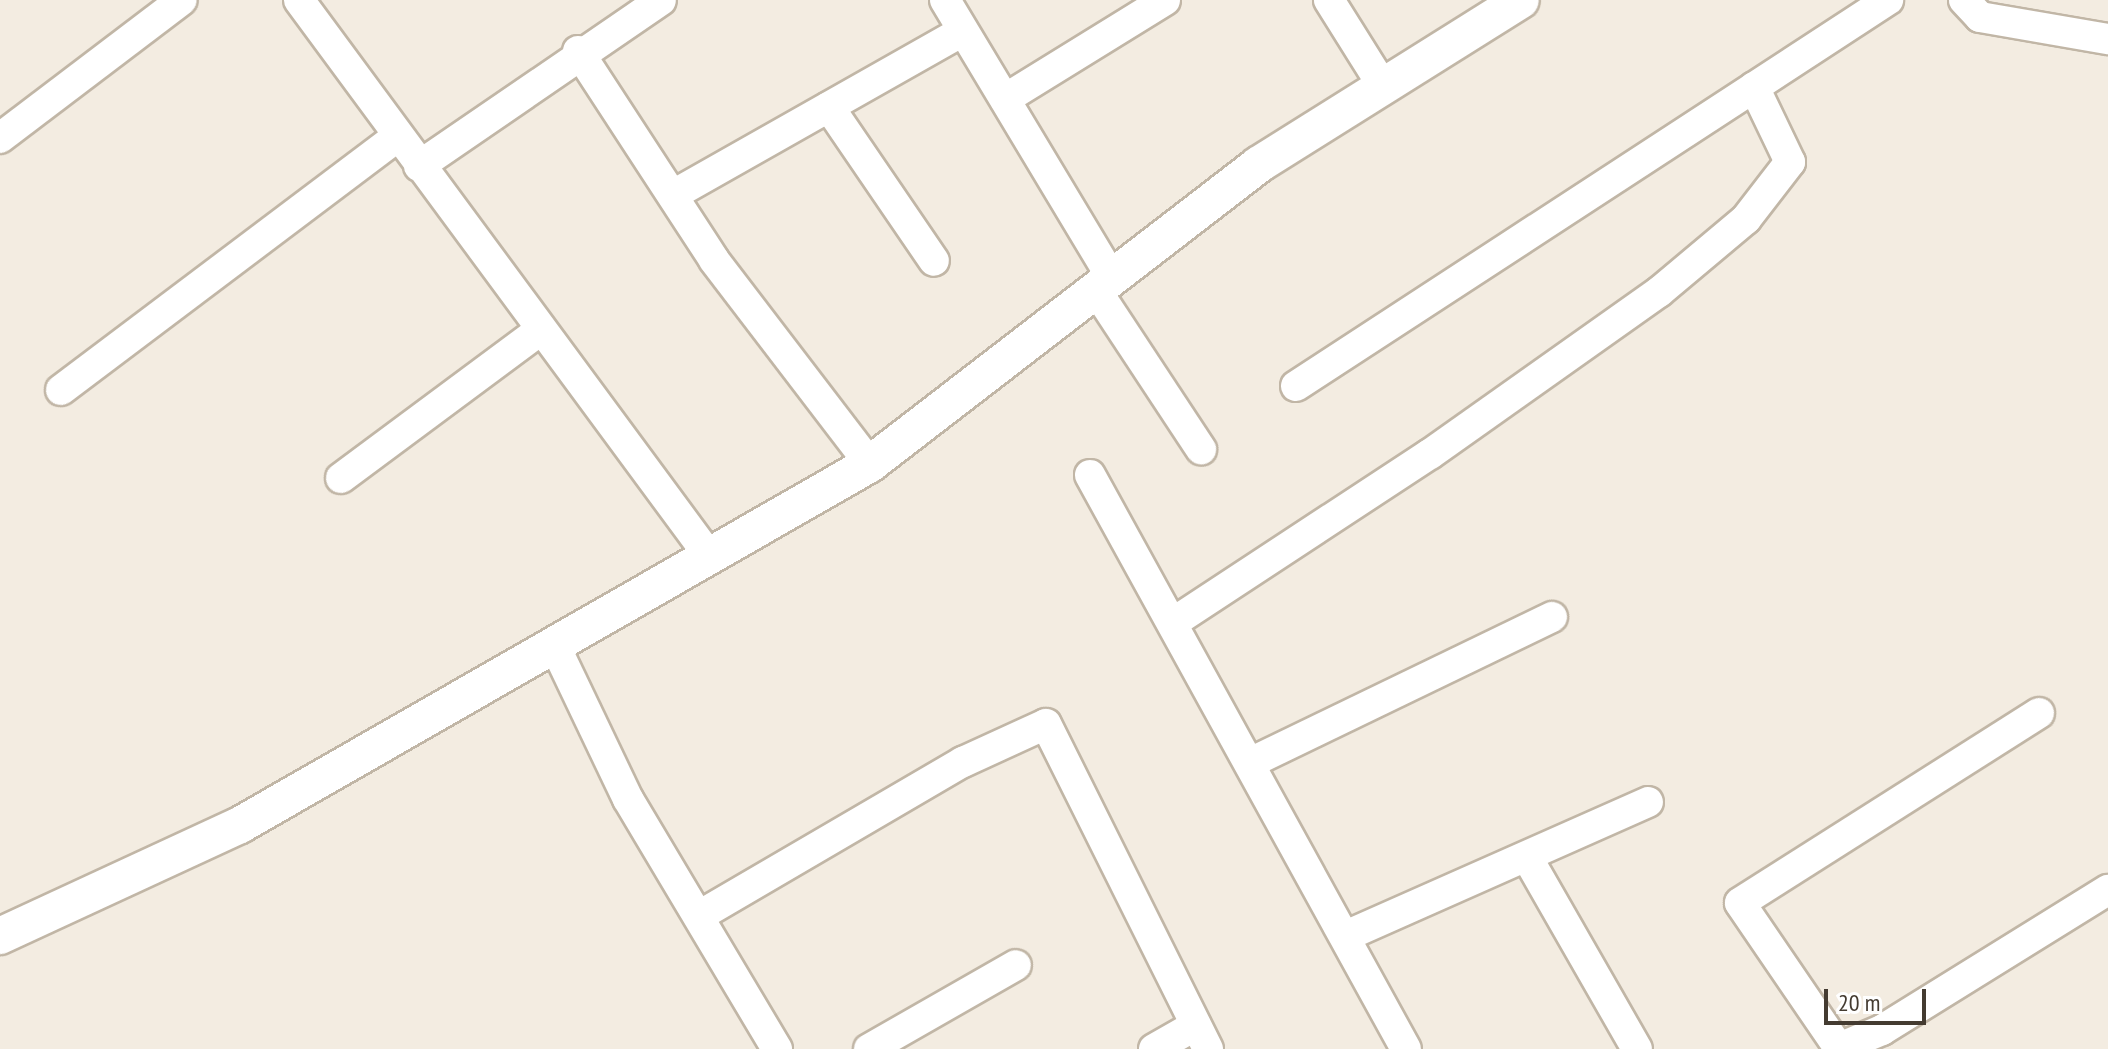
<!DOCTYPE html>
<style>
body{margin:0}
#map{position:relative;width:2108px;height:1049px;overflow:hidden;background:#f3ece1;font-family:"PT Sans Narrow",sans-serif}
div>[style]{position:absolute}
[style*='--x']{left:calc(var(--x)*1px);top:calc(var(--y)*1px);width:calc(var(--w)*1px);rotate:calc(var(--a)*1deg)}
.roads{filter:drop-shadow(2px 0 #c1b6a6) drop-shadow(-2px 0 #c1b6a6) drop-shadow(0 2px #c1b6a6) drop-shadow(0 -2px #c1b6a6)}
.minor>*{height:30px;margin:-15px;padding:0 15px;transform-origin:15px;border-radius:15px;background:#fff}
.tertiary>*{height:36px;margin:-18px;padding:0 18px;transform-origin:18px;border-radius:18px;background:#fff}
span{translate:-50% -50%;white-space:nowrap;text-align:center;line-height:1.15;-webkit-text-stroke:7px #fff;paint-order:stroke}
.scale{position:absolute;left:1824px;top:989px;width:102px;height:36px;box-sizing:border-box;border:4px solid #443b31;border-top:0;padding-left:10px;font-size:24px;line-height:28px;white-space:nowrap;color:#443b31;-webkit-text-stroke:6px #fff;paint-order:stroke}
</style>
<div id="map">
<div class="roads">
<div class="minor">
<div style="--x:299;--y:0;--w:692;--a:53.58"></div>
<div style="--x:945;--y:0;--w:324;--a:59"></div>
<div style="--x:1329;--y:0;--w:102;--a:57.9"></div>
<div style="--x:1964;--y:0;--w:23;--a:47"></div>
<div style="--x:1980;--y:17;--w:130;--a:9.8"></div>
<div style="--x:578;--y:51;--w:249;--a:56.9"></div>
<div style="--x:714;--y:260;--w:257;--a:52.6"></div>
<div style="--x:1005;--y:99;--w:188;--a:-31.7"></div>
<div style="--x:829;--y:107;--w:186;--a:55.7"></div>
<div style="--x:0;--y:138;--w:228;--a:-37.2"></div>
<div style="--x:419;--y:166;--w:293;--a:-34.4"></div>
<div style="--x:673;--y:195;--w:333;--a:-29.5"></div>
<div style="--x:1096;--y:290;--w:191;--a:56.6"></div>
<div style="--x:1296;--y:386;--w:707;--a:-33.11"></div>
<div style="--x:61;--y:390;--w:422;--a:-37"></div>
<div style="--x:1090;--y:475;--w:655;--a:61.17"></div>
<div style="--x:341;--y:478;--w:248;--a:-36.6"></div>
<div style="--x:1174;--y:622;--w:306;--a:-33.3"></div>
<div style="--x:1430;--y:454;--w:281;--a:-35.3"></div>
<div style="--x:1659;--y:292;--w:114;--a:-40"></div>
<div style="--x:1746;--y:219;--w:72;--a:-52.3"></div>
<div style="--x:1790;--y:162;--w:83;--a:-115.6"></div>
<div style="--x:554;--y:644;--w:172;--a:64.5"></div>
<div style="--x:628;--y:799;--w:291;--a:59.2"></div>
<div style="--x:2039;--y:713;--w:354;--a:147.6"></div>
<div style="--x:1740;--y:903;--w:176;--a:55.7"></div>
<div style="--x:1839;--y:1048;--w:47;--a:-22.7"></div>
<div style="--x:1882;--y:1030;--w:266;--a:-31.8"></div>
<div style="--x:1254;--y:761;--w:331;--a:-25.8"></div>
<div style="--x:1527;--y:857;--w:221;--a:60.2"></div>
<div style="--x:699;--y:916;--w:306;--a:-30.3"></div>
<div style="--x:963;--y:762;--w:91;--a:-24.6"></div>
<div style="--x:1046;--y:724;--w:363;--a:63.5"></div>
<div style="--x:1348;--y:935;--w:328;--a:-23.9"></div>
<div style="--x:869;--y:1049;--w:169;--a:-29.7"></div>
<div style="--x:1154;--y:1049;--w:48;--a:-29.7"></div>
</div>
<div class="tertiary">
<div style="--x:0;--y:936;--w:264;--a:-24.8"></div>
<div style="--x:240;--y:825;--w:726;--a:-29.81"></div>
<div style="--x:870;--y:464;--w:490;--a:-37.6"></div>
<div style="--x:1258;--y:165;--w:310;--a:-32.1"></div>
</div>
</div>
<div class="scale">20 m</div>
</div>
